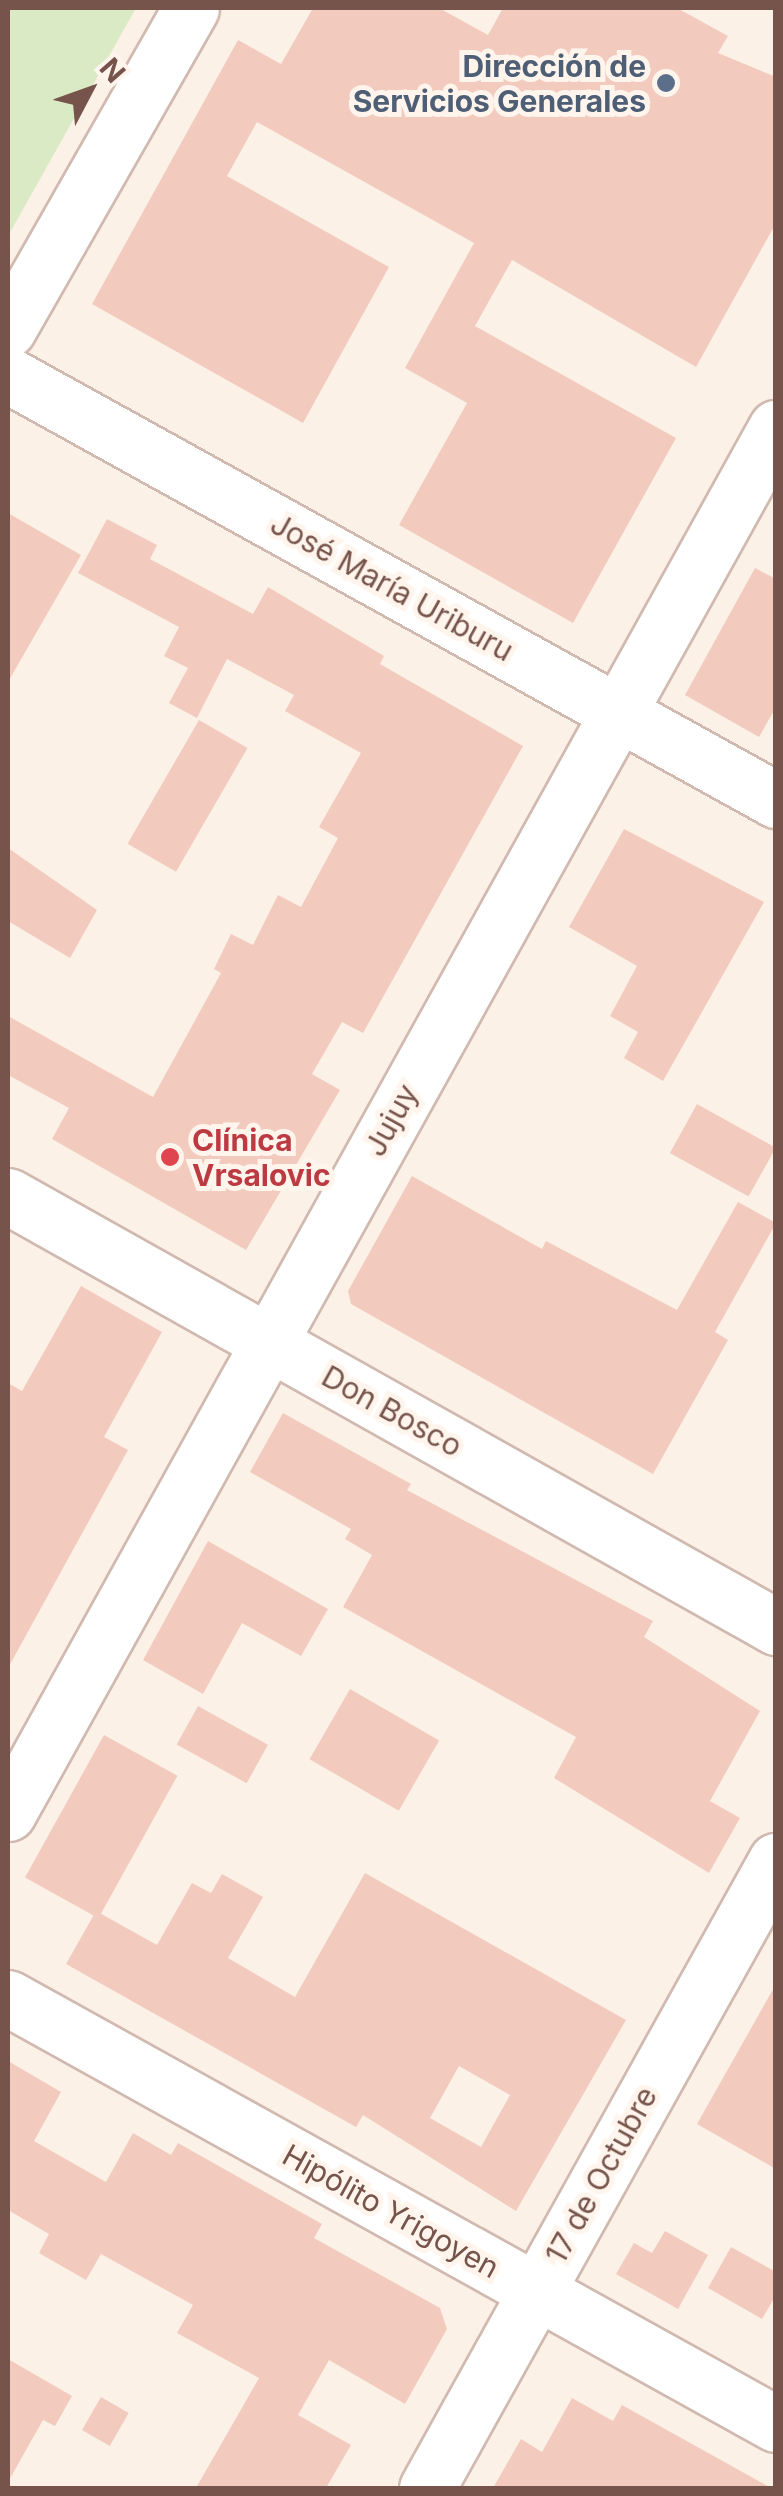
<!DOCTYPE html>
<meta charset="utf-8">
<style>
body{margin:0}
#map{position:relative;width:783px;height:2496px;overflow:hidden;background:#fcf1e7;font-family:Inter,sans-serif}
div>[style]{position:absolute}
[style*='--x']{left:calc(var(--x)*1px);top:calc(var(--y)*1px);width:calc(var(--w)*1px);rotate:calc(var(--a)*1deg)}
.green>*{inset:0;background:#d9eac5}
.building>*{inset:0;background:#f2cbbe;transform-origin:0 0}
.roads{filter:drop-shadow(2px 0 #d0b9af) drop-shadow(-2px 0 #d0b9af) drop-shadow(0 2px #d0b9af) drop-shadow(0 -2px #d0b9af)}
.minor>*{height:55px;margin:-27.5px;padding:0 27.5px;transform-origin:27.5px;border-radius:27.5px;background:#fff}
.dots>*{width:28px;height:28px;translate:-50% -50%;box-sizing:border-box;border:5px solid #fff5ed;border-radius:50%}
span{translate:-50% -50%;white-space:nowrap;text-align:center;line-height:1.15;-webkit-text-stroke:10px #fff5ed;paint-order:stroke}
.service-label{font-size:30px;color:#4e5e75;font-weight:700}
.right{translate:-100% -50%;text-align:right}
.street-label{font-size:30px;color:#76544b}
.health-label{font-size:30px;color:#be3a42;font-weight:700}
.left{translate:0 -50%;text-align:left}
.frame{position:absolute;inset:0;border:10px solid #76544b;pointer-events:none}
.north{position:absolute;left:40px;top:40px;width:100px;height:100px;-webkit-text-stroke:8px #fff5ed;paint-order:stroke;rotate:49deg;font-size:28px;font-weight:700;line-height:40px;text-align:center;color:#76544b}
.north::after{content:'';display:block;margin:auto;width:35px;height:45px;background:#76544b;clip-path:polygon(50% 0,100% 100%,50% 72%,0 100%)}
</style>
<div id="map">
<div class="green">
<div style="clip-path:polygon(8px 8px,136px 8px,8px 236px)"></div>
</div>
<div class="building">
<div style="clip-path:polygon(313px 8px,439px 8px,488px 35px,503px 8px,677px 8px,728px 36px,718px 53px,776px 77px,776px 223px,696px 367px,512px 260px,475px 326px,676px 438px,573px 623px,399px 525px,467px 403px,405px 368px,474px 243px,257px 122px,227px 176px,389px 267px,303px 423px,92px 304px,238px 40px,281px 64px)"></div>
<div style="clip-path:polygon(8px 513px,81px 555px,8px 682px)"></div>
<div style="clip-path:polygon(107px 519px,157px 545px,150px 559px,253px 614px,268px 587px,384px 656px,380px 664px,523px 746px,363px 1033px,342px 1022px,312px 1074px,340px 1090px,246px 1250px,52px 1139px,69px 1108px,8px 1075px,8px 1016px,153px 1097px,221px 973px,214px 969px,231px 934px,253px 945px,278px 895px,301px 907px,338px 838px,319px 827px,361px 753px,285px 711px,294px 695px,227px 659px,197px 718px,169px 703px,188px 668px,164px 656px,179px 627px,78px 573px)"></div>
<div style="clip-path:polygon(755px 568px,776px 579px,776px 707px,759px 737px,685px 695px)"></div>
<div style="left:199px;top:720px;width:56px;height:143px;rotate:30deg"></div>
<div style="clip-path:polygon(624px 829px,764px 902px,663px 1081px,624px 1058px,638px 1032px,610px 1016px,637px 966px,569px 927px)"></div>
<div style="clip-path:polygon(8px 848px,97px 910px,70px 958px,8px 921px)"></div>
<div style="left:697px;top:1104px;width:90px;height:56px;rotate:29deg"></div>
<div style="clip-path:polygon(412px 1176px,542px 1249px,546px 1241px,677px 1310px,738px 1202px,776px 1223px,715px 1332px,728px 1340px,653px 1474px,351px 1304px,348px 1291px)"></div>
<div style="clip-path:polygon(81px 1286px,162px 1332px,104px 1437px,128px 1450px,8px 1668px,8px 1383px,22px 1391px)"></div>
<div style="clip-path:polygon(283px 1413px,411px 1484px,407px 1490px,653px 1621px,644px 1637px,760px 1711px,710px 1801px,740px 1818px,709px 1873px,554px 1778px,576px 1737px,343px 1607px,372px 1555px,345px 1539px,351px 1529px,250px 1472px)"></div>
<div style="clip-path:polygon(208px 1541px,328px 1609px,301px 1656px,242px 1623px,203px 1694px,143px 1660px)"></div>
<div style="left:350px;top:1689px;width:103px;height:81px;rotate:30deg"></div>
<div style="left:198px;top:1706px;width:80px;height:44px;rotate:29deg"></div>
<div style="left:104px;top:1735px;width:84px;height:163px;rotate:29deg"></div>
<div style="clip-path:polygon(evenodd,365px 1873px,626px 2020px,516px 2211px,363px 2115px,356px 2127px,66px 1964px,96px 1911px,157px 1945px,192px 1883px,211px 1893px,222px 1874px,263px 1897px,228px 1958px,295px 1997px,365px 1873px,459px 2066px,510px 2095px,481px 2147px,430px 2118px,459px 2066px)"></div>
<div style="clip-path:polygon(776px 1984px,776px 2169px,697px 2124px)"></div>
<div style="clip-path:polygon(8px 2061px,61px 2092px,34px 2141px,106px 2182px,133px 2133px,171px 2155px,178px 2143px,322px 2224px,314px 2238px,440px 2308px,447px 2329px,405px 2404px,329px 2360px,298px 2415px,351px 2445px,326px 2488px,196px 2488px,259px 2378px,177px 2333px,193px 2305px,101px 2254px,86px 2280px,39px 2253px,49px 2234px,8px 2210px)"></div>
<div style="clip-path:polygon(665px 2231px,708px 2255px,678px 2309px,616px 2274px,634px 2243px,652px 2253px)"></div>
<div style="clip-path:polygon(731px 2247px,776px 2272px,776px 2295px,762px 2319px,708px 2288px)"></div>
<div style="clip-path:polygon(8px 2359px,72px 2396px,55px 2426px,43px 2420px,8px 2482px)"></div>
<div style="left:101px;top:2397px;width:32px;height:38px;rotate:30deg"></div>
<div style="clip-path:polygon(572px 2398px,613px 2421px,622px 2405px,771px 2488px,493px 2488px,521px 2439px,542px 2452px)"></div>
</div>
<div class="roads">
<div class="minor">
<div style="--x:8;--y:329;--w:369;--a:-60.3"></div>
<div style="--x:8;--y:375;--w:878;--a:28.96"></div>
<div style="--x:8;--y:1196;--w:881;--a:29.3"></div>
<div style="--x:8;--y:1813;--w:1584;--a:-60.99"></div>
<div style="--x:8;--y:1998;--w:878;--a:29.02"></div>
<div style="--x:427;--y:2488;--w:718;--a:-60.9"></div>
</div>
</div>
<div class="dots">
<div style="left:666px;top:83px;background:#5c6f8a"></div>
<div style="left:170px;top:1157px;background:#e0444e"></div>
</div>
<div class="service-label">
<span class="right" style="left:646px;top:83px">Dirección de<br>Servicios Generales</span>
</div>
<div class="street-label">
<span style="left:392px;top:587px;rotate:29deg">José María Uriburu</span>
<span style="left:391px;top:1120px;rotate:-61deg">Jujuy</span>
<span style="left:392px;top:1411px;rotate:29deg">Don Bosco</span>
<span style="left:601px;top:2175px;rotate:-61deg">17 de Octubre</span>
<span style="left:391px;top:2211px;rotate:29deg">Hipólito Yrigoyen</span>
</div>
<div class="health-label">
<span class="left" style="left:192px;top:1157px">Clínica<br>Vrsalovic</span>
</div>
<div class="frame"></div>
<div class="north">N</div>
</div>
